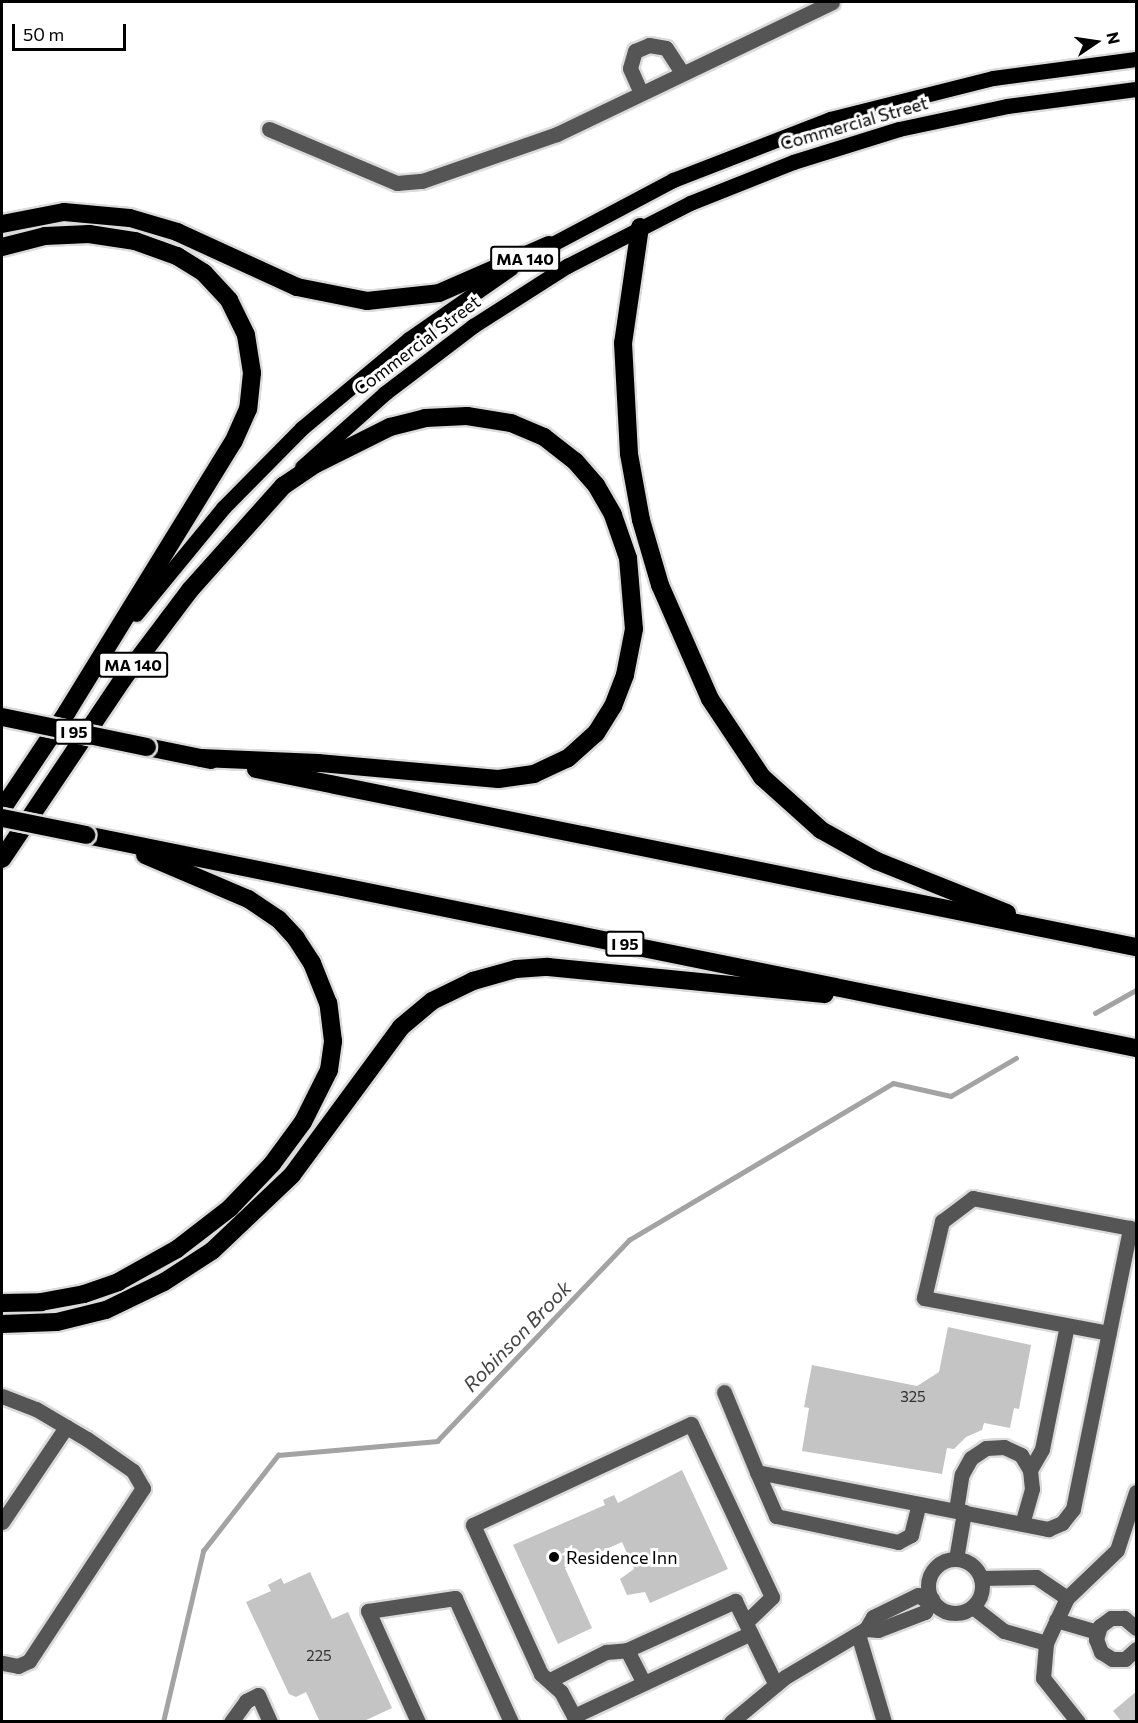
<!DOCTYPE html>
<style>
body{margin:0}
#map{position:relative;width:1138px;height:1723px;overflow:hidden;background:#fff;font-family:Commissioner,sans-serif}
div>[style]{position:absolute}
[style*='--x']{left:calc(var(--x)*1px);top:calc(var(--y)*1px);width:calc(var(--w)*1px);rotate:calc(var(--a)*1deg)}
.stream>*{height:4.5px;margin:-2.25px;padding:0 2.25px;transform-origin:2.25px;border-radius:2.25px;background:#a3a3a3}
.building>*{inset:0;background:#c4c4c4}
.roads{filter:drop-shadow(2px 0 #dbdbdb) drop-shadow(-2px 0 #dbdbdb) drop-shadow(0 2px #dbdbdb) drop-shadow(0 -2px #dbdbdb)}
.minor>*{height:15px;margin:-7.5px;padding:0 7.5px;transform-origin:7.5px;border-radius:7.5px;background:#555}
.minor>.ring{margin:-7.5px;padding:0;box-sizing:content-box;background:none;border:15px solid #555;border-radius:50%}
.major>*{height:15px;margin:-7.5px;padding:0 7.5px;transform-origin:7.5px;border-radius:7.5px;background:#000}
.highway>*{height:18px;margin:-9px;padding:0 9px;transform-origin:9px;border-radius:9px;background:#000}
.bridges{filter:drop-shadow(2px 0 #dbdbdb) drop-shadow(-2px 0 #dbdbdb) drop-shadow(0 2px #dbdbdb) drop-shadow(0 -2px #dbdbdb)}
.highway-bridge>*{height:18px;margin:-9px;padding:0 9px;transform-origin:9px;border-radius:9px;background:#000}
.dots>*{width:16px;height:16px;translate:-50% -50%;box-sizing:border-box;border:3px solid #fff;border-radius:50%}
span{translate:-50% -50%;white-space:nowrap;text-align:center;line-height:1.15;-webkit-text-stroke:6px #fff;paint-order:stroke}
.number-label{font-size:15px;color:#313131}
.number-label span{-webkit-text-stroke-width:0}
.shield-label span{padding:2px 4px;background:#fff;border:2px solid;border-radius:4px;-webkit-text-stroke-width:0}
.shield-label{font-size:16px;color:#000;font-weight:700}
.street-label{font-size:18px;color:#000}
.poi-label{font-size:18px;color:#000}
.left{translate:0 -50%;text-align:left}
.water-label{font-size:20px;color:#444;font-style:italic}
.frame{position:absolute;inset:0;border:3px solid #000;pointer-events:none}
.north{position:absolute;left:1066px;top:12px;width:60px;height:60px;-webkit-text-stroke:4px #fff;paint-order:stroke;rotate:77deg;font-size:16px;font-weight:700;line-height:24px;text-align:center;color:#000}
.north::after{content:'';display:block;margin:auto;width:21px;height:27px;background:#000;clip-path:polygon(50% 0,100% 100%,50% 72%,0 100%)}
.scale{position:absolute;left:12px;top:24px;width:114px;height:27px;box-sizing:border-box;border:3px solid #000;border-top:0;padding-left:8px;font-size:18px;line-height:21px;white-space:nowrap;color:#000;-webkit-text-stroke:4px #fff;paint-order:stroke}
</style>
<div id="map">
<div class="stream">
<div style="--x:1095;--y:1013;--w:47;--a:-29.3"></div>
<div style="--x:163;--y:1722;--w:176;--a:-76.8"></div>
<div style="--x:203;--y:1551;--w:122;--a:-52"></div>
<div style="--x:278;--y:1455;--w:160;--a:-5"></div>
<div style="--x:437;--y:1441;--w:278;--a:-46.3"></div>
<div style="--x:629;--y:1240;--w:307;--a:-30.7"></div>
<div style="--x:893;--y:1083;--w:59;--a:12.6"></div>
<div style="--x:951;--y:1096;--w:75;--a:-30.3"></div>
</div>
<div class="building">
<div style="clip-path:polygon(948px 1327px,1031px 1345px,1019px 1409px,1014px 1408px,1010px 1428px,984px 1423px,982px 1430px,966px 1437px,954px 1449px,947px 1448px,942px 1474px,802px 1451px,809px 1408px,804px 1407px,812px 1365px,917px 1386px,939px 1372px)"></div>
<div style="clip-path:polygon(682px 1470px,728px 1569px,650px 1603px,645px 1592px,627px 1595px,620px 1579px,634px 1569px,622px 1542px,565px 1568px,592px 1628px,558px 1644px,513px 1545px,605px 1505px,603px 1500px,614px 1495px,618px 1503px)"></div>
<div style="clip-path:polygon(310px 1572px,332px 1619px,348px 1612px,392px 1708px,362px 1722px,320px 1722px,306px 1692px,296px 1697px,289px 1694px,246px 1602px,271px 1591px,268px 1585px,281px 1578px,284px 1584px)"></div>
<div style="clip-path:polygon(1137px 1691px,1137px 1722px,1122px 1722px,1113px 1711px)"></div>
</div>
<div class="roads">
<div class="minor">
<div style="--x:641;--y:93;--w:27;--a:-114"></div>
<div style="--x:630;--y:68;--w:18;--a:-74"></div>
<div style="--x:635;--y:51;--w:15;--a:-23"></div>
<div style="--x:649;--y:45;--w:17;--a:10"></div>
<div style="--x:666;--y:48;--w:30;--a:57"></div>
<div style="--x:269;--y:129;--w:139;--a:22.9"></div>
<div style="--x:397;--y:183;--w:25;--a:-5"></div>
<div style="--x:422;--y:181;--w:143;--a:-19.2"></div>
<div style="--x:557;--y:134;--w:305;--a:-25.6"></div>
<div style="--x:724;--y:1392;--w:87;--a:67.6"></div>
<div style="--x:757;--y:1472;--w:297;--a:11.1"></div>
<div style="--x:1048;--y:1529;--w:15;--a:-23"></div>
<div style="--x:1062;--y:1523;--w:18;--a:-52"></div>
<div style="--x:1073;--y:1509;--w:287;--a:-78.5"></div>
<div style="--x:1130;--y:1228;--w:160;--a:-169.2"></div>
<div style="--x:973;--y:1198;--w:39;--a:143"></div>
<div style="--x:942;--y:1221;--w:79;--a:103.2"></div>
<div style="--x:924;--y:1298;--w:188;--a:10.7"></div>
<div style="--x:2;--y:1396;--w:36;--a:21"></div>
<div style="--x:36;--y:1409;--w:59;--a:30.5"></div>
<div style="--x:87;--y:1439;--w:56;--a:34.8"></div>
<div style="--x:133;--y:1471;--w:20;--a:60"></div>
<div style="--x:143;--y:1488;--w:207;--a:123.4"></div>
<div style="--x:29;--y:1661;--w:12;--a:156"></div>
<div style="--x:18;--y:1666;--w:16;--a:-169"></div>
<div style="--x:1030;--y:1470;--w:24;--a:-60"></div>
<div style="--x:1042;--y:1449;--w:126;--a:-78.6"></div>
<div style="--x:757;--y:1472;--w:48;--a:66.6"></div>
<div style="--x:776;--y:1516;--w:125;--a:12"></div>
<div style="--x:898;--y:1542;--w:15;--a:-28"></div>
<div style="--x:911;--y:1535;--w:32;--a:-76"></div>
<div style="--x:956;--y:1510;--w:36;--a:-81"></div>
<div style="--x:962;--y:1474;--w:18;--a:-61"></div>
<div style="--x:971;--y:1458;--w:18;--a:-34"></div>
<div style="--x:986;--y:1448;--w:18;--a:-3"></div>
<div style="--x:1004;--y:1447;--w:19;--a:25"></div>
<div style="--x:1021;--y:1455;--w:17;--a:59"></div>
<div style="--x:1030;--y:1470;--w:19;--a:84"></div>
<div style="--x:1032;--y:1489;--w:36;--a:106"></div>
<div style="--x:2;--y:1522;--w:115;--a:-56"></div>
<div style="--x:956;--y:1559;--w:48;--a:-80.3"></div>
<div class="ring" style="left:928px;top:1559px;width:39px;height:39px"></div>
<div style="--x:981;--y:1578;--w:55;--a:-1"></div>
<div style="--x:1036;--y:1577;--w:37;--a:34"></div>
<div style="--x:973;--y:1607;--w:39;--a:38"></div>
<div style="--x:1004;--y:1631;--w:44;--a:15.9"></div>
<div style="--x:1056;--y:1620;--w:43;--a:16.3"></div>
<div style="--x:1136;--y:1628;--w:16;--a:-140"></div>
<div style="--x:1124;--y:1618;--w:13;--a:180"></div>
<div style="--x:1111;--y:1618;--w:14;--a:144"></div>
<div style="--x:1100;--y:1626;--w:14;--a:107"></div>
<div style="--x:1096;--y:1639;--w:14;--a:69"></div>
<div style="--x:1101;--y:1652;--w:13;--a:32"></div>
<div style="--x:1112;--y:1659;--w:13;--a:0"></div>
<div style="--x:1125;--y:1659;--w:15;--a:-42"></div>
<div style="--x:866;--y:1629;--w:12;--a:5"></div>
<div style="--x:878;--y:1630;--w:50;--a:-21"></div>
<div style="--x:925;--y:1612;--w:15;--a:-62"></div>
<div style="--x:858;--y:1634;--w:92;--a:73.5"></div>
<div style="--x:627;--y:1650;--w:36;--a:63"></div>
<div style="--x:550;--y:1680;--w:63;--a:-26.6"></div>
<div style="--x:606;--y:1652;--w:21;--a:-5"></div>
<div style="--x:627;--y:1650;--w:119;--a:-24.4"></div>
<div style="--x:735;--y:1601;--w:93;--a:64"></div>
<div style="--x:574;--y:1716;--w:195;--a:-25.1"></div>
<div style="--x:231;--y:1722;--w:26;--a:-54"></div>
<div style="--x:246;--y:1701;--w:13;--a:-27"></div>
<div style="--x:258;--y:1695;--w:30;--a:66"></div>
<div style="--x:418;--y:1722;--w:122;--a:-114.2"></div>
<div style="--x:368;--y:1611;--w:88;--a:-8.5"></div>
<div style="--x:455;--y:1598;--w:136;--a:65.7"></div>
<div style="--x:577;--y:1722;--w:34;--a:-118"></div>
<div style="--x:561;--y:1692;--w:27;--a:-138"></div>
<div style="--x:541;--y:1674;--w:164;--a:-114.5"></div>
<div style="--x:473;--y:1525;--w:240;--a:-24.9"></div>
<div style="--x:691;--y:1424;--w:191;--a:64.9"></div>
<div style="--x:772;--y:1597;--w:36;--a:136"></div>
<div style="--x:731;--y:1722;--w:70;--a:-39.8"></div>
<div style="--x:785;--y:1677;--w:94;--a:-30.7"></div>
<div style="--x:866;--y:1629;--w:14;--a:-60"></div>
<div style="--x:873;--y:1617;--w:50;--a:-26.1"></div>
<div style="--x:918;--y:1595;--w:11;--a:34"></div>
<div style="--x:1078;--y:1722;--w:56;--a:-128.5"></div>
<div style="--x:1043;--y:1678;--w:35;--a:-85"></div>
<div style="--x:1046;--y:1643;--w:50;--a:-65"></div>
<div style="--x:1067;--y:1598;--w:69;--a:-43.8"></div>
<div style="--x:1117;--y:1550;--w:61;--a:-71.9"></div>
</div>
<div class="major">
<div style="--x:539;--y:251;--w:152;--a:-27.9"></div>
<div style="--x:673;--y:180;--w:168;--a:-21.2"></div>
<div style="--x:830;--y:119;--w:168;--a:-14.1"></div>
<div style="--x:993;--y:78;--w:144;--a:-7.6"></div>
<div style="--x:302;--y:467;--w:111;--a:-41.7"></div>
<div style="--x:385;--y:393;--w:111;--a:-37.3"></div>
<div style="--x:473;--y:326;--w:112;--a:-32.6"></div>
<div style="--x:567;--y:266;--w:138;--a:-27.1"></div>
<div style="--x:690;--y:203;--w:111;--a:-21.7"></div>
<div style="--x:793;--y:162;--w:111;--a:-17.3"></div>
<div style="--x:899;--y:129;--w:110;--a:-12"></div>
<div style="--x:1007;--y:106;--w:130;--a:-7.5"></div>
<div style="--x:136;--y:614;--w:137;--a:-50.6"></div>
<div style="--x:223;--y:508;--w:112;--a:-45.4"></div>
<div style="--x:302;--y:428;--w:139;--a:-39.8"></div>
<div style="--x:409;--y:339;--w:124;--a:-34.8"></div>
</div>
<div class="highway">
<div style="--x:2;--y:224;--w:63;--a:-11"></div>
<div style="--x:64;--y:212;--w:66;--a:5.2"></div>
<div style="--x:130;--y:218;--w:49;--a:16.6"></div>
<div style="--x:177;--y:232;--w:132;--a:24.6"></div>
<div style="--x:297;--y:287;--w:71;--a:11.3"></div>
<div style="--x:367;--y:301;--w:72;--a:-6.3"></div>
<div style="--x:439;--y:293;--w:120;--a:-23.6"></div>
<div style="--x:640;--y:227;--w:117;--a:98.3"></div>
<div style="--x:623;--y:343;--w:111;--a:86.9"></div>
<div style="--x:629;--y:454;--w:67;--a:79.7"></div>
<div style="--x:641;--y:520;--w:68;--a:73.7"></div>
<div style="--x:660;--y:585;--w:124;--a:66.3"></div>
<div style="--x:710;--y:699;--w:94;--a:56.3"></div>
<div style="--x:762;--y:777;--w:79;--a:41.9"></div>
<div style="--x:821;--y:830;--w:64;--a:29"></div>
<div style="--x:877;--y:861;--w:140;--a:21.8"></div>
<div style="--x:2;--y:247;--w:44;--a:-14.3"></div>
<div style="--x:45;--y:236;--w:44;--a:-2.6"></div>
<div style="--x:89;--y:234;--w:47;--a:8.7"></div>
<div style="--x:135;--y:241;--w:45;--a:19.7"></div>
<div style="--x:177;--y:256;--w:32;--a:32"></div>
<div style="--x:204;--y:273;--w:37;--a:47"></div>
<div style="--x:229;--y:300;--w:39;--a:64"></div>
<div style="--x:246;--y:335;--w:38;--a:81"></div>
<div style="--x:252;--y:373;--w:36;--a:96"></div>
<div style="--x:248;--y:409;--w:36;--a:114"></div>
<div style="--x:233;--y:442;--w:317;--a:121.6"></div>
<div style="--x:67;--y:712;--w:117;--a:123.8"></div>
<div style="--x:147;--y:747;--w:65;--a:11.5"></div>
<div style="--x:256;--y:769;--w:898;--a:11.44"></div>
<div style="--x:86;--y:835;--w:1071;--a:11.47"></div>
<div style="--x:2;--y:859;--w:217;--a:-56.1"></div>
<div style="--x:123;--y:679;--w:111;--a:-53"></div>
<div style="--x:190;--y:590;--w:140;--a:-48.2"></div>
<div style="--x:283;--y:486;--w:40;--a:-34"></div>
<div style="--x:316;--y:464;--w:83;--a:-26.6"></div>
<div style="--x:390;--y:427;--w:36;--a:-14"></div>
<div style="--x:425;--y:418;--w:42;--a:-2.7"></div>
<div style="--x:467;--y:416;--w:45;--a:9"></div>
<div style="--x:511;--y:423;--w:36;--a:23"></div>
<div style="--x:544;--y:437;--w:39;--a:38"></div>
<div style="--x:575;--y:461;--w:32;--a:49"></div>
<div style="--x:596;--y:485;--w:34;--a:60"></div>
<div style="--x:613;--y:515;--w:46;--a:70.8"></div>
<div style="--x:628;--y:558;--w:71;--a:85.2"></div>
<div style="--x:634;--y:629;--w:47;--a:101.1"></div>
<div style="--x:625;--y:675;--w:33;--a:111"></div>
<div style="--x:613;--y:706;--w:32;--a:122"></div>
<div style="--x:596;--y:733;--w:38;--a:138"></div>
<div style="--x:568;--y:758;--w:38;--a:155"></div>
<div style="--x:534;--y:774;--w:36;--a:172"></div>
<div style="--x:498;--y:779;--w:181;--a:-174.9"></div>
<div style="--x:318;--y:763;--w:117;--a:-177.6"></div>
<div style="--x:2;--y:1303;--w:39;--a:-1"></div>
<div style="--x:41;--y:1302;--w:44;--a:-10.5"></div>
<div style="--x:84;--y:1294;--w:36;--a:-19"></div>
<div style="--x:118;--y:1282;--w:68;--a:-29.2"></div>
<div style="--x:177;--y:1249;--w:67;--a:-37.7"></div>
<div style="--x:230;--y:1208;--w:61;--a:-46.3"></div>
<div style="--x:272;--y:1164;--w:52;--a:-53.6"></div>
<div style="--x:303;--y:1122;--w:58;--a:-63.4"></div>
<div style="--x:329;--y:1070;--w:29;--a:-82"></div>
<div style="--x:333;--y:1041;--w:38;--a:-97"></div>
<div style="--x:328;--y:1003;--w:43;--a:-111.8"></div>
<div style="--x:312;--y:963;--w:30;--a:-123"></div>
<div style="--x:296;--y:938;--w:26;--a:-133"></div>
<div style="--x:278;--y:919;--w:36;--a:-146"></div>
<div style="--x:248;--y:899;--w:112;--a:-156.9"></div>
<div style="--x:2;--y:1324;--w:55;--a:-2.1"></div>
<div style="--x:57;--y:1322;--w:50;--a:-13.8"></div>
<div style="--x:106;--y:1310;--w:64;--a:-25.8"></div>
<div style="--x:164;--y:1282;--w:57;--a:-32.9"></div>
<div style="--x:212;--y:1251;--w:110;--a:-43.5"></div>
<div style="--x:292;--y:1175;--w:184;--a:-53.6"></div>
<div style="--x:401;--y:1027;--w:40;--a:-40"></div>
<div style="--x:432;--y:1001;--w:46;--a:-26"></div>
<div style="--x:473;--y:981;--w:45;--a:-15.6"></div>
<div style="--x:516;--y:969;--w:32;--a:-4"></div>
<div style="--x:548;--y:967;--w:278;--a:5.6"></div>
</div>
</div>
<div class="bridges">
<div class="highway-bridge">
<div style="--x:2;--y:717;--w:148;--a:11.7"></div>
<div style="--x:2;--y:818;--w:86;--a:11.4"></div>
</div>
</div>
<div class="dots">
<div style="left:554px;top:1557px;background:#000"></div>
</div>
<div class="number-label">
<span style="left:913px;top:1397px">325</span>
<span style="left:319px;top:1656px">225</span>
</div>
<div class="shield-label">
<span style="left:525px;top:259px">MA 140</span>
<span style="left:133px;top:665px">MA 140</span>
<span style="left:74px;top:732px">I 95</span>
<span style="left:625px;top:944px">I 95</span>
</div>
<div class="street-label">
<span style="left:854px;top:123px;rotate:-16deg">Commercial Street</span>
<span style="left:417px;top:345px;rotate:-37deg">Commercial Street</span>
</div>
<div class="poi-label">
<span class="left" style="left:566px;top:1557px">Residence Inn</span>
</div>
<div class="water-label">
<span style="left:517px;top:1336px;rotate:-46deg">Robinson Brook</span>
</div>
<div class="frame"></div>
<div class="north">N</div>
<div class="scale">50 m</div>
</div>
